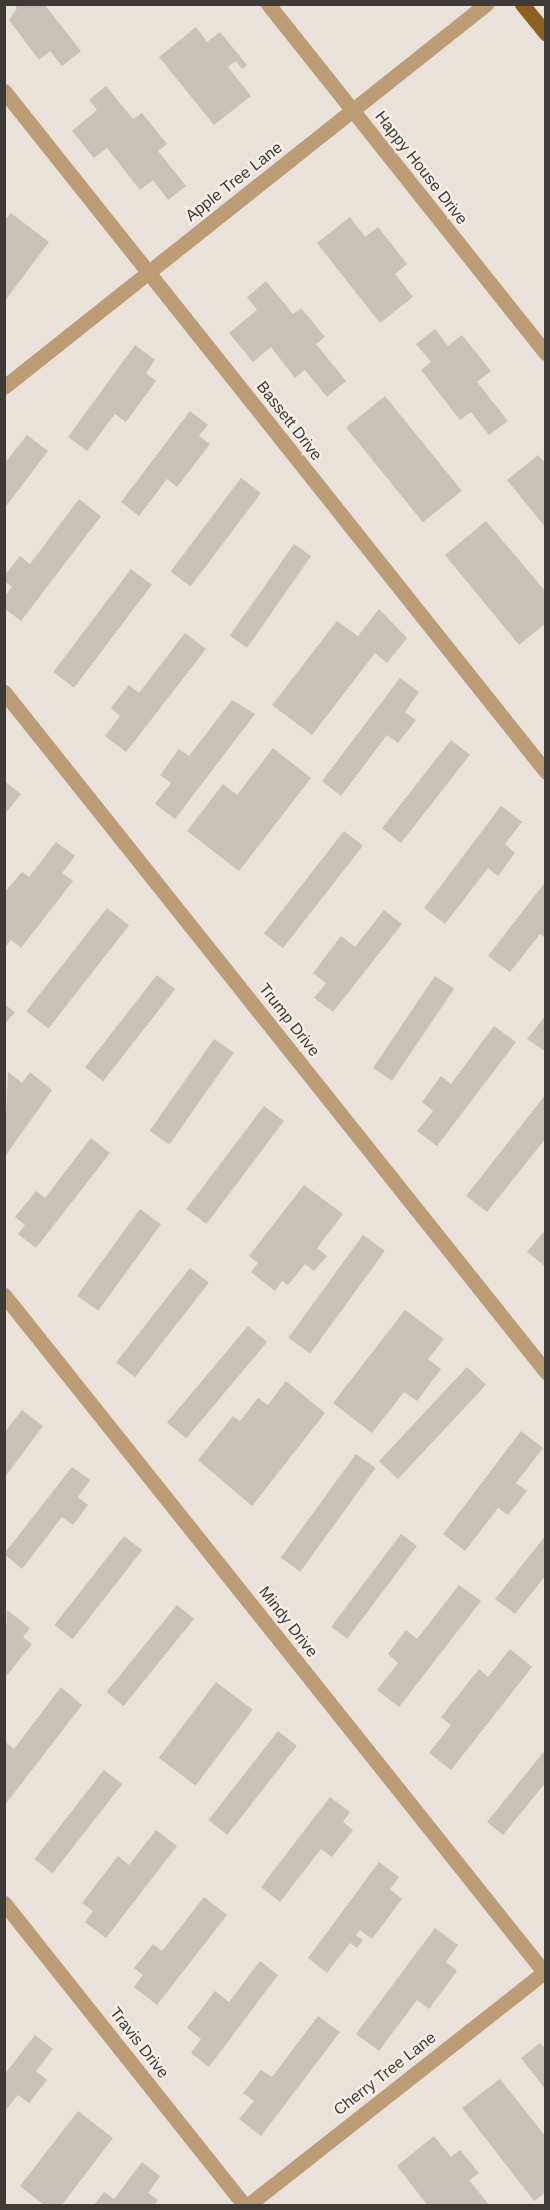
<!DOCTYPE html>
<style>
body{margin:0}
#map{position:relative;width:550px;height:2210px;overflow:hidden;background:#e9e2db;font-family:Arial,sans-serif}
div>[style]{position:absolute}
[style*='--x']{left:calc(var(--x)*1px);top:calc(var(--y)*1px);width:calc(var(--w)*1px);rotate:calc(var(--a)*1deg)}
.building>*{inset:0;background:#c7c1b9;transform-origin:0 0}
.minor>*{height:15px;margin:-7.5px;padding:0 7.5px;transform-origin:7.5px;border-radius:7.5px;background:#bb9c75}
.major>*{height:15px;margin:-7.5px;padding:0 7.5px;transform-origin:7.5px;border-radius:7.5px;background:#8e6121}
span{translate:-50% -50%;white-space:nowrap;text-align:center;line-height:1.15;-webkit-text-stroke:4.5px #f6f0e8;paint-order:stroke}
.street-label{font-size:16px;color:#3d3a37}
.frame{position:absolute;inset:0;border:6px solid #3d3a37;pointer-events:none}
</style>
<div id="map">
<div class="building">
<div style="clip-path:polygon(14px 4px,44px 4px,81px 51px,62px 66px,50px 51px,39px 60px,9px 20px,17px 8px)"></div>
<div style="clip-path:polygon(196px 27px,207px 42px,220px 32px,247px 65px,242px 69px,236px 61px,228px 67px,251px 96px,214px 125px,159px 57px)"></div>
<div style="clip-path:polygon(106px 86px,133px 119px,142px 113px,167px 144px,158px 151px,186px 186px,168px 200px,153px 180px,140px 190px,107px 148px,94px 158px,72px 131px,97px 110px,89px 100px)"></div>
<div style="clip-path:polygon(11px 213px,49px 242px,4px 302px,4px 221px)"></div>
<div style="clip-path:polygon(350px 217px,365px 237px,378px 227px,407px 264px,395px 274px,413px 297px,380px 323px,317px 243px)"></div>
<div style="clip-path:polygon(266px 281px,293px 314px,301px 308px,325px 337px,316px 344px,346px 381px,327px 397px,305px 370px,295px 378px,271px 347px,253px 362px,229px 333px,257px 310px,247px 297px)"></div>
<div style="clip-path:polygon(435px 329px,448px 346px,462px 335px,491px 371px,477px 382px,508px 421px,489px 435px,471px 412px,460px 420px,421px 370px,431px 362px,416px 344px)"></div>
<div style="clip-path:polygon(135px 345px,155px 360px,146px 373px,156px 381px,126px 422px,115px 414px,87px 451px,68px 437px)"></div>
<div style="left:385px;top:396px;width:122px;height:50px;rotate:51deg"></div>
<div style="clip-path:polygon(190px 411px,208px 425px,199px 436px,210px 444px,177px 487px,167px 479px,139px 516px,121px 502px)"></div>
<div style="clip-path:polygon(27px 435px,48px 451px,4px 509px,4px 464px)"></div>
<div style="clip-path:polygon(538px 455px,546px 464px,546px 528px,507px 480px)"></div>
<div style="left:241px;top:478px;width:25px;height:117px;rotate:37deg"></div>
<div style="clip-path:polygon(79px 499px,101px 516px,21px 621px,4px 608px,4px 597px,12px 587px,4px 581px,4px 576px,20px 556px,30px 564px)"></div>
<div style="clip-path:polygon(486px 521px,546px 592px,546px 623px,519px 645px,445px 555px)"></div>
<div style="left:294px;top:544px;width:21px;height:112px;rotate:35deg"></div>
<div style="left:131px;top:569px;width:26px;height:129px;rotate:37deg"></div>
<div style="clip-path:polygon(379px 609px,407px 638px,387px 663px,375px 653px,312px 735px,272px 705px,337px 621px,358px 636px)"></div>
<div style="clip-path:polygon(185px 633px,206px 649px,126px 752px,105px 736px,120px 716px,111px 708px,129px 685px,139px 693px)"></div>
<div style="clip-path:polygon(400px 678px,419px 692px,405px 712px,416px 720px,398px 743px,387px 735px,341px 796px,322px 781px)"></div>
<div style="clip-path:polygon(232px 700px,255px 714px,175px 819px,155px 804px,171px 783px,160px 775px,179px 749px,189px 756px)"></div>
<div style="left:451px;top:740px;width:24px;height:112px;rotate:38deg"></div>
<div style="clip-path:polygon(273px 748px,311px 778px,239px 871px,187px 831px,223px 784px,237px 795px)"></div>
<div style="clip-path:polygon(4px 781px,21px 794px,4px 815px)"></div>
<div style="clip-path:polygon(501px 806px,522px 822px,505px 844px,515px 853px,498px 876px,488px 868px,445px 924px,424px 908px)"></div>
<div style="left:344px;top:831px;width:24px;height:130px;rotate:38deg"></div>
<div style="clip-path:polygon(56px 842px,75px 856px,62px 873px,73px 881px,21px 948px,11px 940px,4px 949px,4px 893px,22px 872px,29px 877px)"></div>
<div style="clip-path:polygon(546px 881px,546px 938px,540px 934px,510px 972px,488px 956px)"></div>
<div style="left:107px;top:908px;width:28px;height:131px;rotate:38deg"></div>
<div style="clip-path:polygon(384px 910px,402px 924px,333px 1012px,314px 998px,326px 983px,313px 973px,341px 936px,355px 947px)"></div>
<div style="left:157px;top:975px;width:23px;height:117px;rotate:38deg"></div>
<div style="left:435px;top:976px;width:23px;height:111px;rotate:34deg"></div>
<div style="clip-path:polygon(4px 1004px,15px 1012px,4px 1025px)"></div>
<div style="clip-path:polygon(546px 1015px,546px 1052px,527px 1039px)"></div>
<div style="clip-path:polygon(494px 1026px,516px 1042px,437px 1146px,417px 1131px,433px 1111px,422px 1102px,441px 1076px,451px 1084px)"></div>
<div style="left:214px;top:1039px;width:24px;height:112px;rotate:35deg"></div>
<div style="clip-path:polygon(8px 1072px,22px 1083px,30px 1072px,52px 1090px,4px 1158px)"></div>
<div style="clip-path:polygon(546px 1094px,546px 1138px,487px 1212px,466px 1196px)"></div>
<div style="left:264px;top:1106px;width:25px;height:129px;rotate:37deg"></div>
<div style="clip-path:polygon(91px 1138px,110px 1153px,36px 1248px,18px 1234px,25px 1225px,15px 1217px,36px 1191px,45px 1198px)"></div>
<div style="clip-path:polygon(304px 1185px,343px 1214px,317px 1248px,327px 1256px,314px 1271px,305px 1264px,288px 1285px,282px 1281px,275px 1291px,251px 1272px,258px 1263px,249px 1256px)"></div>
<div style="left:140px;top:1209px;width:26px;height:107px;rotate:36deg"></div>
<div style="clip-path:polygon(546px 1229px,546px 1267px,527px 1252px)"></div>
<div style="left:363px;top:1235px;width:27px;height:127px;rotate:36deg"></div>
<div style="left:190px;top:1268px;width:24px;height:120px;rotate:38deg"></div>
<div style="clip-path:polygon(405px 1310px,444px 1339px,428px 1359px,441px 1369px,417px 1401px,404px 1392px,372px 1433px,333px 1403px)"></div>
<div style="left:248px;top:1326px;width:25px;height:126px;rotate:40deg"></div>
<div style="left:467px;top:1367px;width:26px;height:129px;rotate:43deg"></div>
<div style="clip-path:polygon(286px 1381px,325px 1413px,252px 1506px,198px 1460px,233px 1416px,240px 1421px,258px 1398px,268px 1405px)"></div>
<div style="clip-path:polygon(22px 1410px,43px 1426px,5px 1477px,5px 1432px)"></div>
<div style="clip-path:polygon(521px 1431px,543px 1448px,516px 1483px,527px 1491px,508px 1515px,498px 1508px,465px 1551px,443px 1534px)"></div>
<div style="left:356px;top:1454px;width:24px;height:128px;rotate:36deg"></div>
<div style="clip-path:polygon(72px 1467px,90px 1480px,78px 1497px,88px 1505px,73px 1525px,62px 1517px,22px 1569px,4px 1554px)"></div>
<div style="left:401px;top:1534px;width:20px;height:116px;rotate:37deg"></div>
<div style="clip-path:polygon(546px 1535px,546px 1575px,515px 1614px,495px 1599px)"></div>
<div style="left:124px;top:1536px;width:23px;height:113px;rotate:38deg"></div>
<div style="clip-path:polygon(459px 1585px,481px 1601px,399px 1707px,377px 1690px,398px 1663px,388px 1654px,406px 1630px,417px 1639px)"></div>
<div style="left:177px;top:1605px;width:22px;height:112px;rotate:39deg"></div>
<div style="clip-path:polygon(7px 1610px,30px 1628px,23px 1637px,32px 1644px,4px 1679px)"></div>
<div style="clip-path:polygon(510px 1649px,532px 1667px,451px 1770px,429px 1753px,451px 1725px,441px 1717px,479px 1669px,488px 1677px)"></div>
<div style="left:216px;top:1682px;width:46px;height:95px;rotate:37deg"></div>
<div style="clip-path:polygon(61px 1687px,82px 1705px,4px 1806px,4px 1741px,14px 1749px)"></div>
<div style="left:278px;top:1731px;width:24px;height:113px;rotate:38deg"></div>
<div style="clip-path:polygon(546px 1749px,546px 1782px,503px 1835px,487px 1822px)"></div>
<div style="left:104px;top:1770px;width:23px;height:113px;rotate:38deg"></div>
<div style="clip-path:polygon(330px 1797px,350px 1812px,343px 1822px,353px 1830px,332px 1857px,321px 1849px,280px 1902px,261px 1887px)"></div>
<div style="clip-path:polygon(156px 1830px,177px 1846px,106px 1938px,85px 1922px,93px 1911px,82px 1903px,118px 1856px,129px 1865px)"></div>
<div style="clip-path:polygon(379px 1862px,399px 1877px,390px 1889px,402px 1899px,372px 1939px,360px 1930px,356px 1935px,363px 1940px,357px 1948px,350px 1943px,327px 1973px,308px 1958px)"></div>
<div style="clip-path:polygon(204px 1897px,227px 1915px,157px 2005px,134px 1987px,143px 1975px,134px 1968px,153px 1944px,162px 1951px)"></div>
<div style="clip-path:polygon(435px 1928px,458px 1945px,446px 1962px,457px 1971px,429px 2009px,417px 2000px,379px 2051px,356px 2034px)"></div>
<div style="clip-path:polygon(260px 1961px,278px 1975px,209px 2067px,191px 2053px,201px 2039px,187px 2028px,215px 1991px,229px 2002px)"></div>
<div style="clip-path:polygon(318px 2016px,340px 2032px,261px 2136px,239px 2119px,254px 2101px,243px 2093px,261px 2070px,272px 2077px)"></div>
<div style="clip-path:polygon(35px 2035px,53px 2049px,36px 2071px,47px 2080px,29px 2103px,18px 2095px,4px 2112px,4px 2075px)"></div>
<div style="clip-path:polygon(540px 2043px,546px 2050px,546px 2090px,521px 2058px)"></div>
<div style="clip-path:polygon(500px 2079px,546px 2137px,546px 2192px,534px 2201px,462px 2108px)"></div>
<div style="clip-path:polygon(78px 2111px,113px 2138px,61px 2206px,45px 2206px,20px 2186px)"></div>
<div style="clip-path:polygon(434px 2136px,451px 2157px,460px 2150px,479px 2173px,469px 2180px,490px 2206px,428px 2206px,397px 2166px)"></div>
<div style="clip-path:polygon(142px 2162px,160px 2176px,148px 2193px,158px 2200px,154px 2206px,93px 2206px,104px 2192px,114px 2199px)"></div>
</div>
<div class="minor">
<div style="--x:268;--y:4;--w:446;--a:51.5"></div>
<div style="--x:4;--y:91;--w:870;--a:51.48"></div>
<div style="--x:4;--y:387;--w:616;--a:-38.47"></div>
<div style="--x:4;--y:692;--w:870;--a:51.44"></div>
<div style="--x:4;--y:1295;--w:866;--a:51.42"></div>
<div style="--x:4;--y:1903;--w:387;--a:51.5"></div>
<div style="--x:247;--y:2206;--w:380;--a:-38.2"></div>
</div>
<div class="major">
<div style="--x:522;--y:4;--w:38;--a:51"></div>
</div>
<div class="street-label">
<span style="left:421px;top:168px;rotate:52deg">Happy House Drive</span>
<span style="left:234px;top:182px;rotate:-38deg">Apple Tree Lane</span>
<span style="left:289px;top:421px;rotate:52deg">Bassett Drive</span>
<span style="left:289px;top:1020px;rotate:52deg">Trump Drive</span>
<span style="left:288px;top:1622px;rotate:52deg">Mindy Drive</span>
<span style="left:139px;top:2043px;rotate:52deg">Travis Drive</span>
<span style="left:385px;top:2074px;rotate:-38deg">Cherry Tree Lane</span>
</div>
<div class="frame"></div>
</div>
